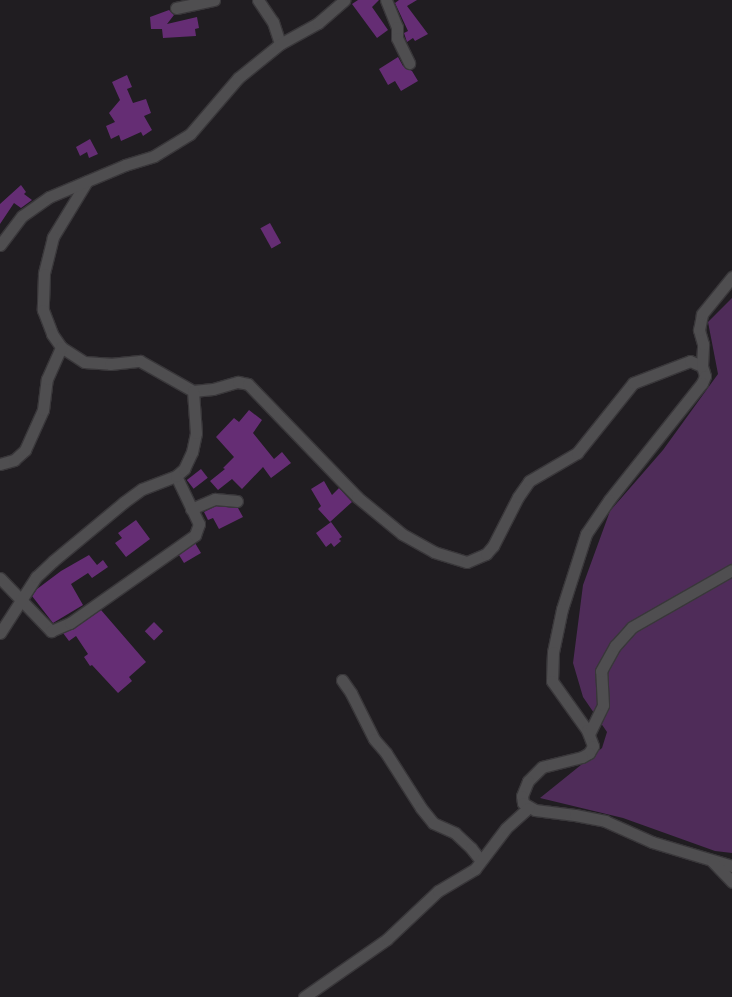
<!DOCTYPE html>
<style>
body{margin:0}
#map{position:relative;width:732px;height:997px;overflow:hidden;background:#201d21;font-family:Roboto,sans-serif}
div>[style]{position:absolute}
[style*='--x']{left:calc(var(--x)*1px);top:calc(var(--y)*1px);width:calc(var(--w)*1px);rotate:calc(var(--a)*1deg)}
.green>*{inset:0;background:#4f2c59}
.building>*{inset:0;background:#652d74;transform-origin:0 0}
.roads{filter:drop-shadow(1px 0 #39373a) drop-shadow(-1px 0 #39373a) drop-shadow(0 1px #39373a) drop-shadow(0 -1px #39373a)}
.minor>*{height:11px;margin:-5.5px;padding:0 5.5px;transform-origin:5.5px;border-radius:5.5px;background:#4f4e50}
span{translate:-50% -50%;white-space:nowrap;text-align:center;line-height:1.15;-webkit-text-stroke:3px #09080a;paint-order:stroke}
</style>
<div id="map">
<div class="green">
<div style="clip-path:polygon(732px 298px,732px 853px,715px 851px,623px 818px,540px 798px,602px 748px,607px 732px,583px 697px,573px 663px,583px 585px,610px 511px,663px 450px,718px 374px,708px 322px)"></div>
</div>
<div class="building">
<div style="clip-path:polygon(358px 0,379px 0,372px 7px,388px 30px,377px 38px,352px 4px)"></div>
<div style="clip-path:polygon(399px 0,417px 0,407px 6px,428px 34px,415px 41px,413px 38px,407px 42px,404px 33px,408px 31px,395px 3px)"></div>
<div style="clip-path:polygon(169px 10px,174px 15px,167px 24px,197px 17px,199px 28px,195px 29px,196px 36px,163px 38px,162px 29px,151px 29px,150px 17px)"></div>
<div style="clip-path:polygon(398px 57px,403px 66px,412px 71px,418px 81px,401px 91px,395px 81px,388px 85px,379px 69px)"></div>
<div style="clip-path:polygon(127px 75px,132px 87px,127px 89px,133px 103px,146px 99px,151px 113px,144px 116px,152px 130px,143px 136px,141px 132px,121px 141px,119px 135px,111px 139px,106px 126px,115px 122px,109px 113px,120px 100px,112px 82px)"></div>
<div style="clip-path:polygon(90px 139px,98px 154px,89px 158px,87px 152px,80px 156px,76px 147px)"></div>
<div style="clip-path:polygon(21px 185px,26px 192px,24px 194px,32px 200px,21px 208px,14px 203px,0 224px,0 204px)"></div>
<div style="left:270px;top:223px;width:23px;height:11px;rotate:61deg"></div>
<div style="clip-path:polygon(249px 410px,262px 420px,253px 433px,274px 459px,282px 452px,291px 463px,271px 478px,263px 467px,242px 489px,232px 479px,218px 490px,210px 481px,225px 469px,223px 468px,234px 457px,216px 437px,234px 418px,239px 422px)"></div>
<div style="left:201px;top:469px;width:11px;height:18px;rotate:52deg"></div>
<div style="clip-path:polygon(324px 481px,332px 495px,339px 488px,352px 502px,330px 522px,318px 509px,321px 506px,311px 489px)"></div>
<div style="clip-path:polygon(216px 506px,238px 508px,243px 517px,219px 529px,213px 518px,208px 520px,204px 512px)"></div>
<div style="clip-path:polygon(136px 520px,150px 539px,126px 557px,115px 543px,122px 538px,118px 533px)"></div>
<div style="clip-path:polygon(331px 522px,342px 537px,339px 539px,341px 541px,334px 547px,331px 543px,326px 547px,316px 533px)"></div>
<div style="clip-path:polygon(195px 543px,201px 553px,184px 563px,179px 555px)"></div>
<div style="clip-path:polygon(89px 555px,97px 565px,103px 560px,108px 567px,92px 578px,88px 573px,71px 584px,83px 605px,53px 623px,32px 596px,37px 589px,61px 571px)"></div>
<div style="clip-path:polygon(101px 610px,146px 662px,129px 677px,132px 681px,118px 693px,92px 665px,90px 666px,84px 657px,88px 654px,76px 636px,69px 641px,63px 633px)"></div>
<div style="left:154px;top:622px;width:13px;height:13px;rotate:45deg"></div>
</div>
<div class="roads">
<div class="minor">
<div style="--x:258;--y:0;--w:27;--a:56"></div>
<div style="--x:273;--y:22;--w:23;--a:72"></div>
<div style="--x:386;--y:0;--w:29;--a:68"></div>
<div style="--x:397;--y:27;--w:11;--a:90"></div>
<div style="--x:397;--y:38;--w:28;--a:64"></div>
<div style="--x:176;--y:8;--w:39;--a:-12"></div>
<div style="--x:87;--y:181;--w:66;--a:121.3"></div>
<div style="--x:53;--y:237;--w:38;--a:104"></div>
<div style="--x:44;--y:274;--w:36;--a:92"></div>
<div style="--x:43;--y:310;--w:26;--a:69"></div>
<div style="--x:52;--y:334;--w:16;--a:55"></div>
<div style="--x:61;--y:347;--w:27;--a:33"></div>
<div style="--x:84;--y:362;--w:26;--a:4"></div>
<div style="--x:110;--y:364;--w:30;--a:-6"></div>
<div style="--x:140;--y:361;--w:61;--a:29.5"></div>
<div style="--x:193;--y:391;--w:20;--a:-6"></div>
<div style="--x:213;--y:389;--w:26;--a:-16"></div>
<div style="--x:238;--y:382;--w:10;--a:11"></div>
<div style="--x:248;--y:384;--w:157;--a:46"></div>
<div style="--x:357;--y:497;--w:58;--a:39.4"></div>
<div style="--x:402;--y:534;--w:37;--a:29"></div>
<div style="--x:434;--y:552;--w:34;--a:17"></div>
<div style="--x:467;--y:562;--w:21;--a:-23"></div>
<div style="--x:486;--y:554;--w:11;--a:-49"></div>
<div style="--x:493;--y:546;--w:55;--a:-63"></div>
<div style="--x:518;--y:497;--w:19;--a:-55"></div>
<div style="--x:529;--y:481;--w:56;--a:-30.3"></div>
<div style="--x:577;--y:453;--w:90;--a:-51.3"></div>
<div style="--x:633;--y:383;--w:61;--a:-21.1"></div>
<div style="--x:690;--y:361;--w:13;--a:23"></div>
<div style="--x:702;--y:366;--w:10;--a:73"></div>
<div style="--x:705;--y:376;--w:8;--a:113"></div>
<div style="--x:702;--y:383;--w:149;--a:128.5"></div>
<div style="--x:609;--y:500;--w:41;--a:124.1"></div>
<div style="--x:586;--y:534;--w:79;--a:107.7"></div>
<div style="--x:562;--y:609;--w:44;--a:101.8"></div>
<div style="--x:553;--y:652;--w:29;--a:92"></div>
<div style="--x:552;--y:681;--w:60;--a:54.5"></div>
<div style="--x:587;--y:730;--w:17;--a:69"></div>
<div style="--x:593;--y:746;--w:8;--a:120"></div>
<div style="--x:589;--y:753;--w:8;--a:150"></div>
<div style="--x:582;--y:757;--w:41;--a:166"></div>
<div style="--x:542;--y:767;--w:20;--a:135"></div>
<div style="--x:528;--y:781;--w:16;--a:112"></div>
<div style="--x:522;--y:796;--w:7;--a:82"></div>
<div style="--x:523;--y:803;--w:14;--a:30"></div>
<div style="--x:535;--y:810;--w:40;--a:7.1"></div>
<div style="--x:575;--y:815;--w:31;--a:11"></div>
<div style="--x:605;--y:821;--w:51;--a:24.1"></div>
<div style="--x:652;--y:842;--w:84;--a:16.7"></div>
<div style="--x:0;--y:245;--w:36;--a:-53"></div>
<div style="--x:22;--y:216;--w:33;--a:-35"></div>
<div style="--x:49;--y:197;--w:82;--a:-22.8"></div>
<div style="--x:125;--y:165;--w:30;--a:-17"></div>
<div style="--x:154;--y:156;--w:42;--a:-31.4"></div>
<div style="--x:190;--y:134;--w:74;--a:-49.4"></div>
<div style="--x:238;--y:78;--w:54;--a:-39"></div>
<div style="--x:280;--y:44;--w:43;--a:-28.9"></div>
<div style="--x:318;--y:23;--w:35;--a:-41"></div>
<div style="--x:702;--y:366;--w:22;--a:-87"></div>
<div style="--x:703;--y:344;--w:15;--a:-106"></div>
<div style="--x:699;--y:330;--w:16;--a:-79"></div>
<div style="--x:702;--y:314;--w:48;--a:-51"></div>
<div style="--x:0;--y:464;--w:15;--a:-16"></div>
<div style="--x:14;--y:460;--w:15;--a:-42"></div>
<div style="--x:25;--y:450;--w:44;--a:-65.8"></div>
<div style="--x:43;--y:410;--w:31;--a:-83"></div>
<div style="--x:47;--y:379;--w:35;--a:-66"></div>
<div style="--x:191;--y:509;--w:26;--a:-23"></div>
<div style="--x:215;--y:499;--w:22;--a:5"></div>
<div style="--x:0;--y:578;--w:74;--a:46.1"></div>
<div style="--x:51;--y:631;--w:21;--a:-23"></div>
<div style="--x:70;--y:623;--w:153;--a:-35.1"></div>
<div style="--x:195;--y:535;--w:12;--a:-70"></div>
<div style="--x:199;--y:524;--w:53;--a:-115.6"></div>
<div style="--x:0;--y:633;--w:67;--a:-57.3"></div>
<div style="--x:36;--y:577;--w:23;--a:-43"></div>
<div style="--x:53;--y:561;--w:92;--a:-39.7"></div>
<div style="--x:124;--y:502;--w:22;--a:-36"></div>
<div style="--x:142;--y:489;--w:36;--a:-21"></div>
<div style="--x:176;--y:476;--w:11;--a:-41"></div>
<div style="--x:184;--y:469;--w:19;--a:-65"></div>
<div style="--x:192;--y:452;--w:19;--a:-78"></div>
<div style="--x:196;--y:433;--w:42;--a:-94.1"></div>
<div style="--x:342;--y:680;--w:16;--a:55"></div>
<div style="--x:351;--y:693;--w:51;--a:63.4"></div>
<div style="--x:374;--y:739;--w:18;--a:49"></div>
<div style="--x:386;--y:753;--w:65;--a:57.5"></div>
<div style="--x:421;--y:808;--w:19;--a:51"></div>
<div style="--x:433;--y:823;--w:24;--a:24"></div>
<div style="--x:455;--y:833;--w:22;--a:43"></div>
<div style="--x:471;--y:848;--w:16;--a:52"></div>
<div style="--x:589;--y:734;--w:32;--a:-64"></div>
<div style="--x:603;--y:705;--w:34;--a:-93"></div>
<div style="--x:601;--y:671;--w:29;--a:-61"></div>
<div style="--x:615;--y:646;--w:25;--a:-48"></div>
<div style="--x:632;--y:627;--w:115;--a:-29.7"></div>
<div style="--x:712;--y:861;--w:29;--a:46"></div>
<div style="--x:304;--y:997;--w:101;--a:-34.9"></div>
<div style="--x:387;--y:939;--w:70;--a:-43.3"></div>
<div style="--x:438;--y:891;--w:43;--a:-30.7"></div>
<div style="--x:475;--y:869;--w:51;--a:-52.9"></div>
<div style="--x:506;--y:828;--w:30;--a:-42"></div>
</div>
</div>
</div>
